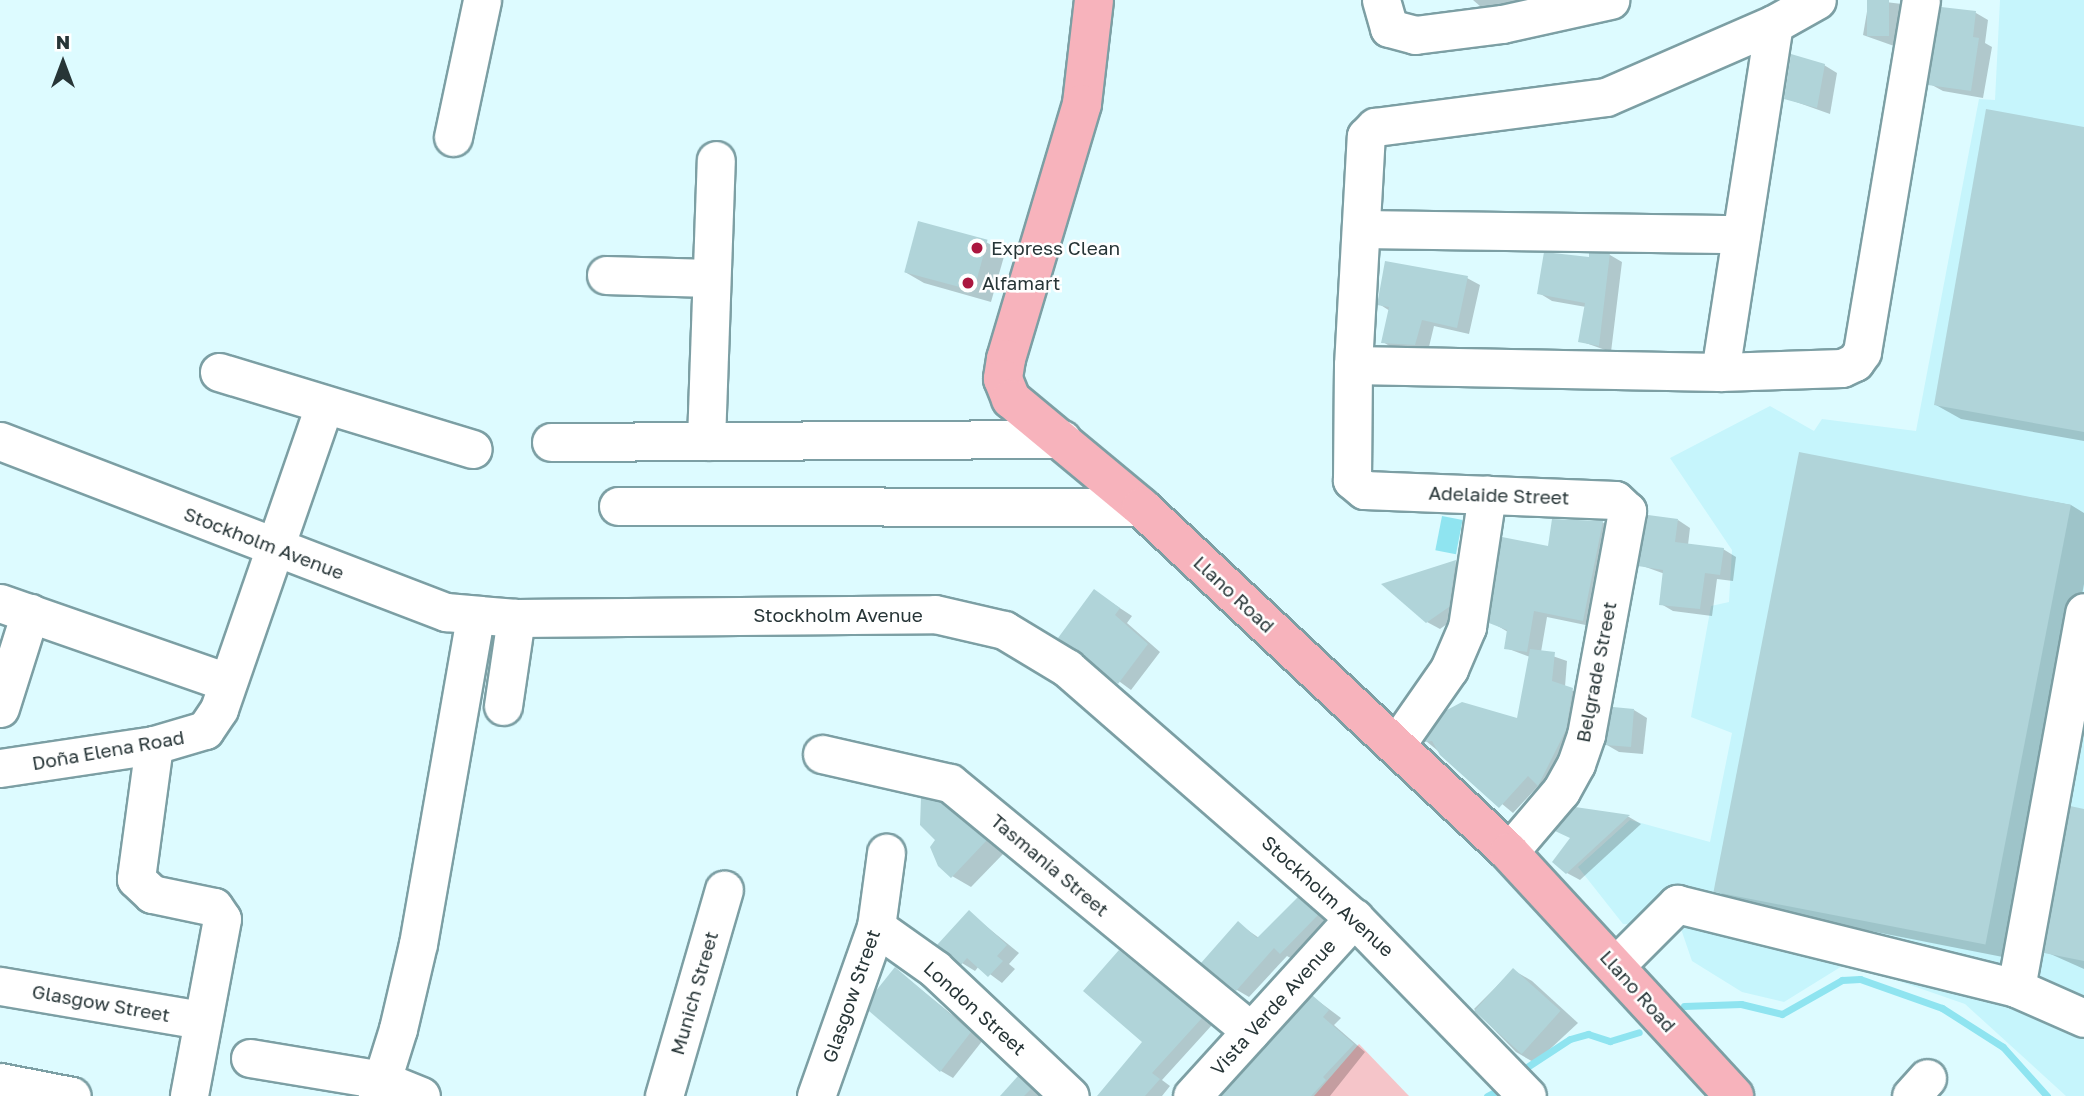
<!DOCTYPE html>
<meta charset="utf-8">
<style>
body{margin:0}
#map{position:relative;width:2084px;height:1096px;overflow:hidden;background:#ddfbff;font-family:"Golos Text",sans-serif}
div>[style]{position:absolute}
[style*='--x']{left:calc(var(--x)*1px);top:calc(var(--y)*1px);width:calc(var(--w)*1px);rotate:calc(var(--a)*1deg)}
.built>*{inset:0;background:#c6f5fc}
.green>*{inset:0;background:#f5c5c9}
.water>*{inset:0;background:#8fe4f0;transform-origin:0 0}
.shadow>*{inset:0;background:#0003}
.stream>*{height:7px;margin:-3.5px;padding:0 3.5px;transform-origin:3.5px;border-radius:3.5px;background:#8fe4f0}
.building>*{inset:0;background:#b0d4d9;transform-origin:0 0}
.roads{filter:drop-shadow(2px 0 #7c9fa4) drop-shadow(-2px 0 #7c9fa4) drop-shadow(0 2px #7c9fa4) drop-shadow(0 -2px #7c9fa4)}
.minor>*{height:37px;margin:-18.5px;padding:0 18.5px;transform-origin:18.5px;border-radius:18.5px;background:#fff}
.major>*{height:38px;margin:-19px;padding:0 19px;transform-origin:19px;border-radius:19px;background:#f7b3bc}
.dots>*{width:19px;height:19px;translate:-50% -50%;box-sizing:border-box;border:4px solid #fff;border-radius:50%}
span{translate:-50% -50%;white-space:nowrap;text-align:center;line-height:1.15;-webkit-text-stroke:5px #fff;paint-order:stroke}
.poi-label{font-size:19px;color:#273537}
.left{translate:0 -50%;text-align:left}
.street-label{font-size:19px;color:#273537}
.north{position:absolute;left:28px;top:28px;width:70px;height:70px;-webkit-text-stroke:5px #fff;paint-order:stroke;rotate:0deg;font-size:19px;font-weight:700;line-height:28px;text-align:center;color:#273537}
.north::after{content:'';display:block;margin:auto;width:24px;height:32px;background:#273537;clip-path:polygon(50% 0,100% 100%,50% 72%,0 100%)}
</style>
<div id="map">
<div class="built">
<div style="clip-path:polygon(2000px 0,2084px 0,2084px 1096px,2066px 1096px,1965px 1004px,1847px 963px,1784px 1002px,1742px 992px,1692px 961px,1680px 926px,1623px 924px,1578px 867px,1630px 820px,1710px 842px,1732px 733px,1691px 717px,1711px 606px,1729px 602px,1732px 550px,1670px 458px,1770px 406px,1814px 431px,1822px 419px,1916px 431px,1979px 99px,1995px 100px)"></div>
</div>
<div class="green">
<div style="clip-path:polygon(1359px 1044px,1409px 1096px,1314px 1096px)"></div>
</div>
<div class="water">
<div style="left:1442px;top:516px;width:21px;height:35px;rotate:11deg"></div>
</div>
<div class="shadow">
<div style="clip-path:polygon(1473px 0,1550px 0,1488px 13px)"></div>
<div style="clip-path:polygon(1869px 0,1902px 4px,1894px 46px,1863px 35px)"></div>
<div style="clip-path:polygon(1943px 9px,1976px 13px,1988px 20px,1985px 43px,1992px 47px,1983px 98px,1943px 91px,1930px 84px)"></div>
<div style="clip-path:polygon(1824px 65px,1837px 73px,1830px 114px,1785px 98px)"></div>
<div style="clip-path:polygon(2084px 128px,2084px 441px,1961px 419px,1936px 405px)"></div>
<div style="clip-path:polygon(986px 242px,1005px 253px,991px 302px,924px 283px,905px 272px)"></div>
<div style="clip-path:polygon(1610px 255px,1622px 262px,1611px 352px,1580px 341px,1586px 307px,1552px 301px,1539px 293px,1590px 259px)"></div>
<div style="clip-path:polygon(1467px 278px,1480px 285px,1469px 334px,1434px 326px,1428px 351px,1396px 350px,1383px 342px,1390px 311px,1379px 304px)"></div>
<div style="clip-path:polygon(1800px 455px,2071px 505px,2084px 513px,2084px 584px,2013px 959px,1743px 906px,1717px 891px)"></div>
<div style="clip-path:polygon(1678px 520px,1690px 528px,1688px 545px,1723px 549px,1736px 557px,1733px 581px,1717px 579px,1712px 616px,1673px 611px,1661px 604px,1665px 574px,1640px 565px)"></div>
<div style="clip-path:polygon(1602px 522px,1615px 530px,1595px 627px,1547px 617px,1541px 652px,1567px 661px,1565px 687px,1585px 697px,1551px 792px,1539px 785px,1513px 813px,1426px 741px,1518px 720px,1530px 657px,1506px 648px,1508px 632px,1491px 622px,1549px 548px)"></div>
<div style="clip-path:polygon(1456px 562px,1468px 569px,1461px 614px,1440px 629px,1427px 622px)"></div>
<div style="clip-path:polygon(1094px 591px,1132px 616px,1127px 623px,1160px 652px,1131px 690px,1060px 638px)"></div>
<div style="clip-path:polygon(1634px 710px,1647px 718px,1643px 754px,1619px 752px,1607px 745px)"></div>
<div style="clip-path:polygon(940px 804px,1005px 852px,971px 887px,952px 876px)"></div>
<div style="clip-path:polygon(1576px 809px,1629px 817px,1641px 824px,1580px 880px,1567px 873px)"></div>
<div style="clip-path:polygon(2084px 810px,2084px 969px,2046px 952px)"></div>
<div style="clip-path:polygon(1298px 899px,1330px 923px,1294px 960px,1287px 956px,1249px 997px,1237px 990px,1239px 924px,1259px 938px)"></div>
<div style="clip-path:polygon(970px 913px,1019px 953px,1009px 964px,1015px 969px,1002px 983px,979px 966px,975px 971px,962px 963px)"></div>
<div style="clip-path:polygon(1120px 952px,1212px 1025px,1162px 1080px,1170px 1086px,1162px 1096px,1112px 1096px,1145px 1042px)"></div>
<div style="clip-path:polygon(896px 969px,983px 1040px,953px 1078px,941px 1071px)"></div>
<div style="clip-path:polygon(1513px 970px,1532px 981px,1578px 1023px,1535px 1063px,1516px 1052px,1474px 1009px)"></div>
<div style="clip-path:polygon(1313px 997px,1341px 1018px,1334px 1025px,1365px 1052px,1330px 1096px,1223px 1096px)"></div>
<div style="clip-path:polygon(1018px 1078px,1038px 1089px,1044px 1096px,1002px 1096px)"></div>
</div>
<div class="stream">
<div style="--x:1684;--y:1006;--w:57;--a:-2"></div>
<div style="--x:1741;--y:1004;--w:42;--a:13.7"></div>
<div style="--x:1782;--y:1014;--w:69;--a:-29.5"></div>
<div style="--x:1842;--y:980;--w:18;--a:-3"></div>
<div style="--x:1860;--y:979;--w:87;--a:19.5"></div>
<div style="--x:1942;--y:1008;--w:72;--a:32.6"></div>
<div style="--x:2003;--y:1047;--w:66;--a:48.1"></div>
<div style="--x:1527;--y:1067;--w:51;--a:-33.1"></div>
<div style="--x:1570;--y:1039;--w:19;--a:-16"></div>
<div style="--x:1588;--y:1034;--w:23;--a:18"></div>
<div style="--x:1610;--y:1041;--w:30;--a:-17"></div>
<div style="--x:1487;--y:1096;--w:9;--a:-27"></div>
</div>
<div class="building">
<div style="left:1867px;top:0;width:22px;height:36px"></div>
<div style="clip-path:polygon(1941px 7px,1976px 11px,1973px 37px,1979px 38px,1971px 91px,1928px 85px)"></div>
<div style="clip-path:polygon(1791px 54px,1825px 64px,1817px 108px,1784px 99px)"></div>
<div style="clip-path:polygon(1986px 109px,2084px 127px,2084px 432px,1934px 405px)"></div>
<div style="left:918px;top:221px;width:72px;height:53px;rotate:15deg"></div>
<div style="clip-path:polygon(1544px 252px,1589px 257px,1589px 253px,1610px 253px,1599px 346px,1578px 342px,1585px 303px,1537px 294px)"></div>
<div style="clip-path:polygon(1385px 261px,1468px 276px,1457px 328px,1422px 320px,1415px 345px,1381px 343px,1389px 307px,1377px 305px)"></div>
<div style="left:1799px;top:452px;width:277px;height:448px;rotate:11deg"></div>
<div style="clip-path:polygon(1648px 515px,1678px 519px,1675px 542px,1724px 548px,1720px 575px,1705px 573px,1700px 609px,1659px 605px,1663px 570px,1638px 566px)"></div>
<div style="clip-path:polygon(1552px 519px,1603px 521px,1583px 621px,1534px 611px,1527px 652px,1504px 649px,1507px 630px,1489px 623px,1502px 537px,1548px 546px)"></div>
<div style="clip-path:polygon(1456px 560px,1449px 607px,1426px 623px,1381px 584px)"></div>
<div style="clip-path:polygon(1094px 589px,1120px 608px,1115px 615px,1148px 644px,1118px 684px,1058px 638px)"></div>
<div style="clip-path:polygon(1530px 649px,1555px 652px,1552px 681px,1573px 688px,1566px 730px,1538px 786px,1528px 776px,1499px 808px,1440px 755px,1432px 741px,1424px 742px,1445px 711px,1462px 702px,1517px 718px)"></div>
<div style="clip-path:polygon(1613px 707px,1634px 709px,1631px 747px,1605px 745px)"></div>
<div style="clip-path:polygon(921px 798px,941px 802px,987px 840px,951px 878px,938px 866px,930px 847px,935px 840px,920px 825px)"></div>
<div style="clip-path:polygon(2070px 806px,2084px 809px,2084px 961px,2044px 953px)"></div>
<div style="clip-path:polygon(1575px 807px,1630px 815px,1566px 874px,1552px 862px,1570px 838px,1555px 831px)"></div>
<div style="clip-path:polygon(1298px 897px,1318px 915px,1280px 954px,1274px 948px,1236px 991px,1201px 963px,1238px 921px,1257px 938px)"></div>
<div style="clip-path:polygon(969px 910px,1007px 945px,997px 956px,1003px 961px,988px 977px,967px 958px,961px 965px,937px 945px)"></div>
<div style="clip-path:polygon(1119px 950px,1202px 1018px,1152px 1073px,1160px 1079px,1145px 1096px,1097px 1096px,1142px 1042px,1083px 991px)"></div>
<div style="clip-path:polygon(895px 967px,971px 1032px,940px 1072px,869px 1011px,875px 992px)"></div>
<div style="left:1513px;top:968px;width:64px;height:58px;rotate:42deg"></div>
<div style="clip-path:polygon(1312px 995px,1329px 1010px,1323px 1017px,1354px 1044px,1323px 1077px,1326px 1080px,1311px 1096px,1220px 1096px)"></div>
<div style="clip-path:polygon(1018px 1076px,1031px 1089px,1024px 1096px,1000px 1096px)"></div>
</div>
<div class="roads">
<div class="minor">
<div style="--x:1381;--y:0;--w:29;--a:74"></div>
<div style="--x:1389;--y:28;--w:27;--a:15"></div>
<div style="--x:1415;--y:35;--w:88;--a:-7.2"></div>
<div style="--x:1502;--y:24;--w:111;--a:-12.5"></div>
<div style="--x:453;--y:137;--w:140;--a:-78"></div>
<div style="--x:1361;--y:229;--w:380;--a:0.8"></div>
<div style="--x:606;--y:275;--w:103;--a:1.7"></div>
<div style="--x:1353;--y:365;--w:367;--a:1.1"></div>
<div style="--x:1720;--y:372;--w:122;--a:-1.9"></div>
<div style="--x:1842;--y:368;--w:14;--a:-25"></div>
<div style="--x:1855;--y:362;--w:12;--a:-55"></div>
<div style="--x:1862;--y:352;--w:357;--a:-80.5"></div>
<div style="--x:219;--y:372;--w:265;--a:16.9"></div>
<div style="--x:1720;--y:372;--w:352;--a:-81.2"></div>
<div style="--x:0;--y:441;--w:478;--a:21"></div>
<div style="--x:446;--y:612;--w:70;--a:4.9"></div>
<div style="--x:516;--y:618;--w:419;--a:-0.5"></div>
<div style="--x:935;--y:614;--w:71;--a:13.1"></div>
<div style="--x:1004;--y:630;--w:74;--a:31.1"></div>
<div style="--x:1067;--y:668;--w:381;--a:41.1"></div>
<div style="--x:1354;--y:918;--w:248;--a:45.8"></div>
<div style="--x:706;--y:441;--w:281;--a:-88"></div>
<div style="--x:551;--y:442;--w:511;--a:-0.34"></div>
<div style="--x:618;--y:506;--w:523;--a:0.11"></div>
<div style="--x:0;--y:603;--w:240;--a:19.2"></div>
<div style="--x:503;--y:706;--w:89;--a:-81.6"></div>
<div style="--x:0;--y:708;--w:100;--a:-72.5"></div>
<div style="--x:154;--y:745;--w:135;--a:97.7"></div>
<div style="--x:136;--y:879;--w:22;--a:43"></div>
<div style="--x:152;--y:894;--w:63;--a:11.8"></div>
<div style="--x:214;--y:907;--w:14;--a:56"></div>
<div style="--x:222;--y:919;--w:180;--a:100.6"></div>
<div style="--x:1396;--y:745;--w:93;--a:-55.1"></div>
<div style="--x:1449;--y:669;--w:46;--a:-66.8"></div>
<div style="--x:1467;--y:627;--w:134;--a:-81.4"></div>
<div style="--x:822;--y:754;--w:131;--a:12.8"></div>
<div style="--x:950;--y:783;--w:390;--a:39.5"></div>
<div style="--x:0;--y:768;--w:156;--a:-8.5"></div>
<div style="--x:154;--y:745;--w:53;--a:-16.4"></div>
<div style="--x:205;--y:730;--w:25;--a:-56"></div>
<div style="--x:219;--y:709;--w:322;--a:-70.9"></div>
<div style="--x:1509;--y:852;--w:80;--a:-49.6"></div>
<div style="--x:1561;--y:791;--w:31;--a:-61"></div>
<div style="--x:1576;--y:764;--w:31;--a:-71"></div>
<div style="--x:1586;--y:735;--w:228;--a:-79.6"></div>
<div style="--x:1627;--y:511;--w:16;--a:-137"></div>
<div style="--x:1615;--y:500;--w:251;--a:-177.7"></div>
<div style="--x:1364;--y:490;--w:16;--a:-140"></div>
<div style="--x:1352;--y:480;--w:115;--a:-89.5"></div>
<div style="--x:1353;--y:365;--w:229;--a:-86.8"></div>
<div style="--x:1366;--y:136;--w:13;--a:-45"></div>
<div style="--x:1375;--y:127;--w:233;--a:-7.4"></div>
<div style="--x:1606;--y:97;--w:183;--a:-23.5"></div>
<div style="--x:1774;--y:24;--w:49;--a:-29.2"></div>
<div style="--x:876;--y:927;--w:72;--a:35.4"></div>
<div style="--x:935;--y:969;--w:185;--a:43.3"></div>
<div style="--x:1615;--y:966;--w:88;--a:-45"></div>
<div style="--x:1677;--y:904;--w:349;--a:13.9"></div>
<div style="--x:2016;--y:988;--w:74;--a:23.8"></div>
<div style="--x:0;--y:986;--w:205;--a:9.6"></div>
<div style="--x:2016;--y:988;--w:382;--a:-79.7"></div>
<div style="--x:250;--y:1058;--w:134;--a:9.5"></div>
<div style="--x:382;--y:1080;--w:42;--a:22.3"></div>
<div style="--x:0;--y:1082;--w:73;--a:11"></div>
<div style="--x:377;--y:1096;--w:70;--a:-72.6"></div>
<div style="--x:398;--y:1029;--w:87;--a:-76.8"></div>
<div style="--x:418;--y:944;--w:332;--a:-80.1"></div>
<div style="--x:664;--y:1096;--w:215;--a:-73.8"></div>
<div style="--x:816;--y:1096;--w:179;--a:-70.5"></div>
<div style="--x:876;--y:927;--w:75;--a:-82.3"></div>
<div style="--x:1192;--y:1096;--w:241;--a:-47.7"></div>
<div style="--x:1911;--y:1096;--w:24;--a:-48"></div>
</div>
<div class="major">
<div style="--x:1094;--y:0;--w:105;--a:96.6"></div>
<div style="--x:1082;--y:104;--w:266;--a:106.6"></div>
<div style="--x:1006;--y:359;--w:20;--a:99"></div>
<div style="--x:1003;--y:379;--w:22;--a:68"></div>
<div style="--x:1011;--y:399;--w:169;--a:39.7"></div>
<div style="--x:1141;--y:507;--w:504;--a:43.15"></div>
<div style="--x:1509;--y:852;--w:332;--a:47.3"></div>
</div>
</div>
<div class="dots">
<div style="left:977px;top:248px;background:#ab163f"></div>
<div style="left:968px;top:283px;background:#ab163f"></div>
</div>
<div class="poi-label">
<span class="left" style="left:991px;top:248px">Express Clean</span>
<span class="left" style="left:982px;top:283px">Alfamart</span>
</div>
<div class="street-label">
<span style="left:1499px;top:495px;rotate:2deg">Adelaide Street</span>
<span style="left:264px;top:543px;rotate:21deg">Stockholm Avenue</span>
<span style="left:1234px;top:594px;rotate:43deg">Llano Road</span>
<span style="left:838px;top:615px">Stockholm Avenue</span>
<span style="left:1596px;top:672px;rotate:-79deg">Belgrade Street</span>
<span style="left:108px;top:750px;rotate:-10deg">Doña Elena Road</span>
<span style="left:1050px;top:865px;rotate:40deg">Tasmania Street</span>
<span style="left:1328px;top:896px;rotate:42deg">Stockholm Avenue</span>
<span style="left:1638px;top:991px;rotate:48deg">Llano Road</span>
<span style="left:694px;top:993px;rotate:-74deg">Munich Street</span>
<span style="left:851px;top:996px;rotate:-71deg">Glasgow Street</span>
<span style="left:101px;top:1003px;rotate:10deg">Glasgow Street</span>
<span style="left:1273px;top:1007px;rotate:-48deg">Vista Verde Avenue</span>
<span style="left:975px;top:1008px;rotate:42deg">London Street</span>
</div>
<div class="north">N</div>
</div>
